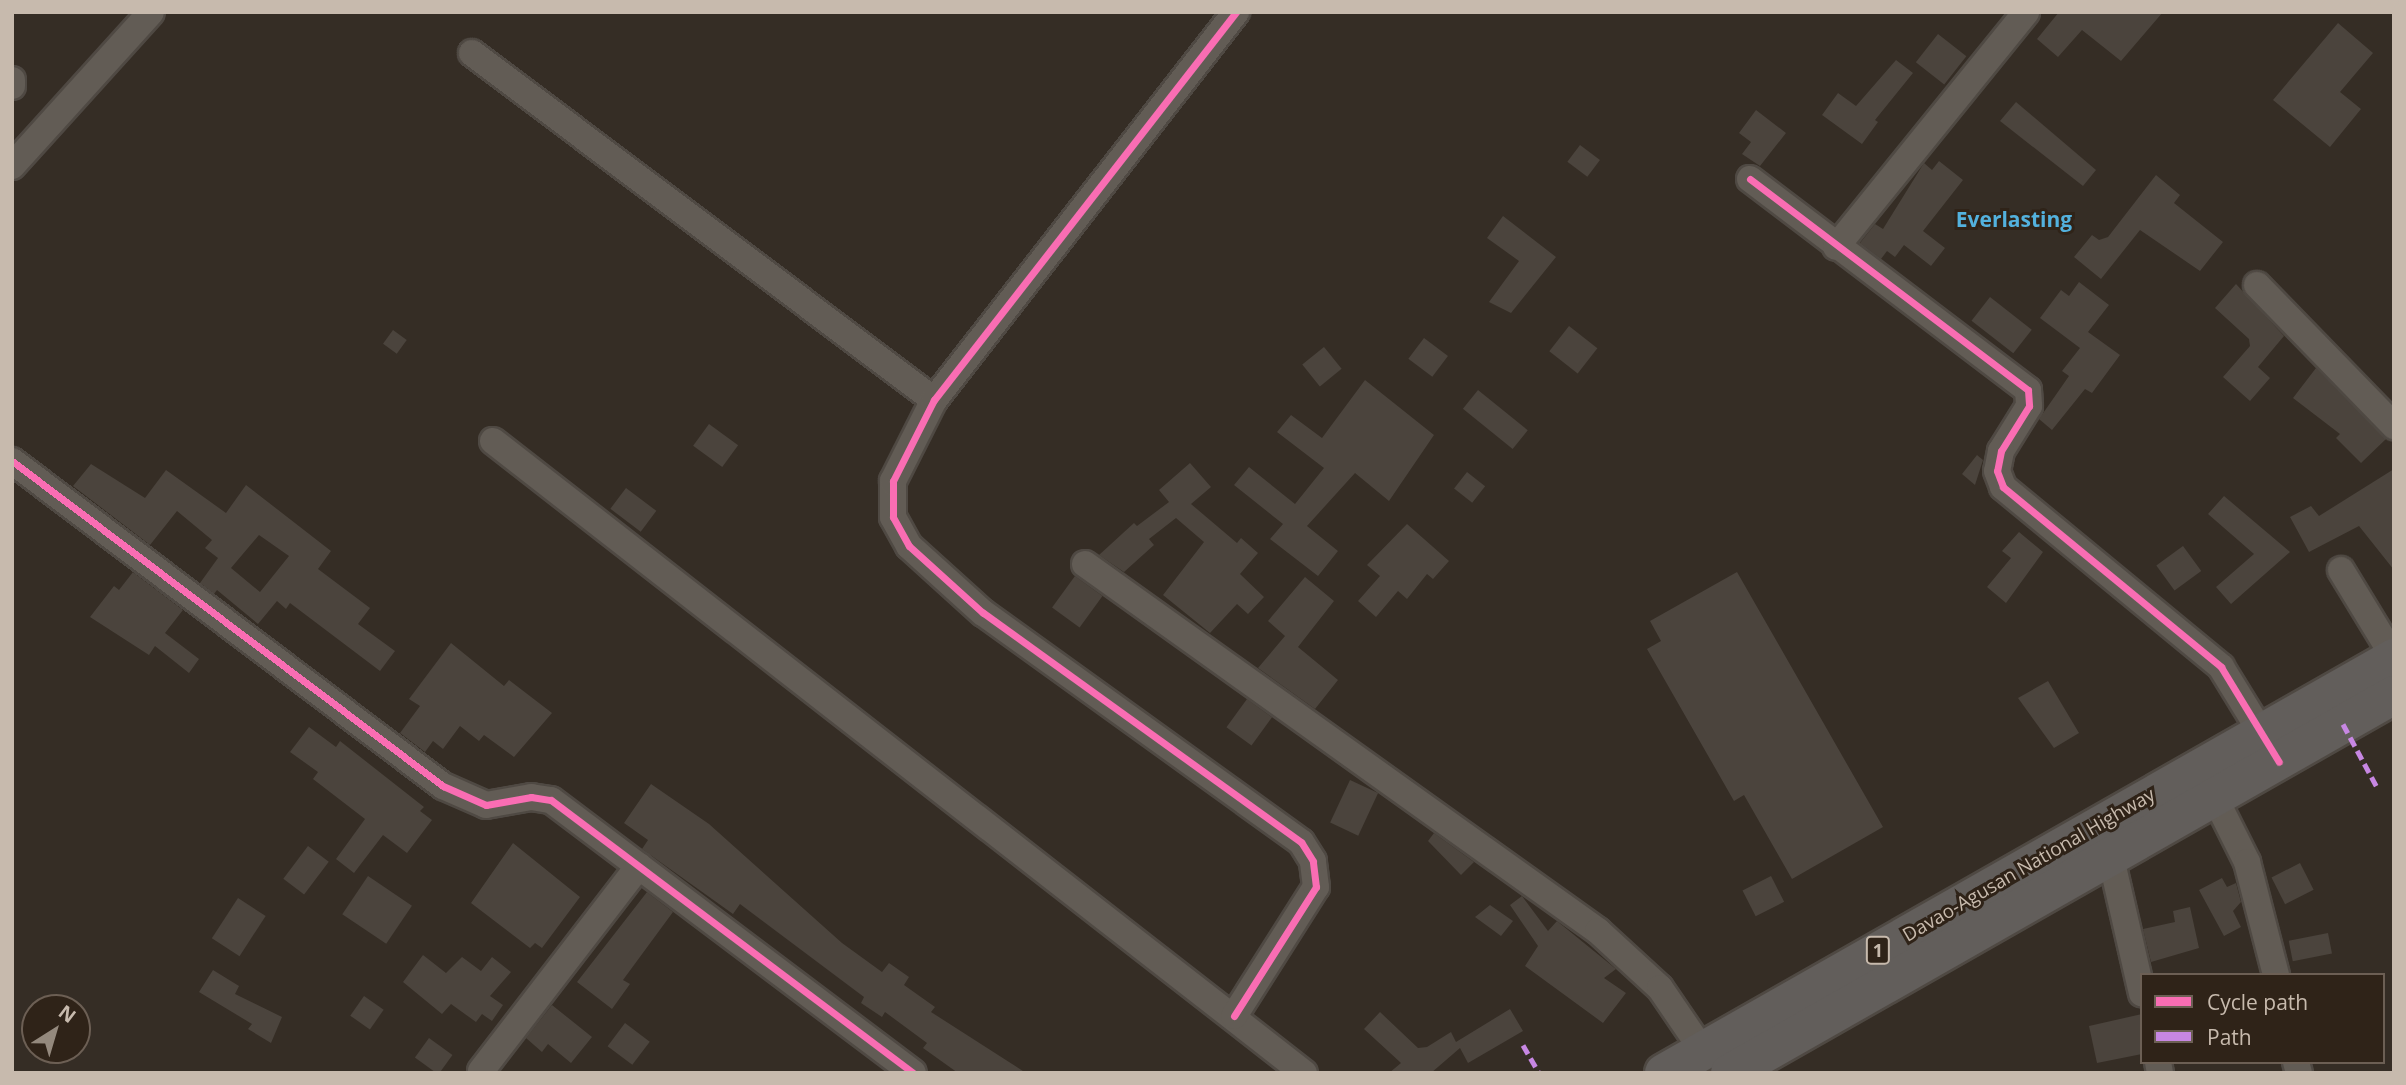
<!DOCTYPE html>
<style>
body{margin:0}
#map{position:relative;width:2406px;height:1085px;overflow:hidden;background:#352d25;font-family:"Open Sans",sans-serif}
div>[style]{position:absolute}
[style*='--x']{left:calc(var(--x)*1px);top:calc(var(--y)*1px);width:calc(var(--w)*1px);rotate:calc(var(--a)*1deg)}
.building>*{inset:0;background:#4b443d;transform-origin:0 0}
.roads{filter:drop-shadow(2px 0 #4f4943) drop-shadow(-2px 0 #4f4943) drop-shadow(0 2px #4f4943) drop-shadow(0 -2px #4f4943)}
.minor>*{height:26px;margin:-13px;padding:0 13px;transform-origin:13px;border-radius:13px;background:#625c55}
.highway>*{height:38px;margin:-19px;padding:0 19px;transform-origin:19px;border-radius:19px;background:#625e5b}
.quiet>*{height:5px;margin-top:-2.5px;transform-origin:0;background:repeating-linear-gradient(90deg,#c787e3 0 10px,transparent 0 15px)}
.cycleway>*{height:7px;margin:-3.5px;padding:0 3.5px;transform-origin:3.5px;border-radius:3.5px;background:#f96db3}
span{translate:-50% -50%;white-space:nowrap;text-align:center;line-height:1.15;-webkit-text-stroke:6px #2f2318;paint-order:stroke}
.shield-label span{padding:2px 5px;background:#2f2318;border:2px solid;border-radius:5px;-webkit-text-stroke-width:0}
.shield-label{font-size:18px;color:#c7baad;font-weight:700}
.street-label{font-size:19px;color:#c7baad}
.neighbourhood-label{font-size:21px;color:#53b1dd;font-weight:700}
.frame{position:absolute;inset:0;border:14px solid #c7baad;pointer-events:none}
.legend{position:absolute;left:2140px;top:973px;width:245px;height:91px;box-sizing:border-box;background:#2f2318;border:2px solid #6c5f54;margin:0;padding:9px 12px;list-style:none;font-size:21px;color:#c7baad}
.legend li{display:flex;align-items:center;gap:14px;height:35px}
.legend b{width:35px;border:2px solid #6c5f54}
.north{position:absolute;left:21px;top:994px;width:70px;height:70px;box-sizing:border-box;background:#2f2318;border:2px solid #6c5f54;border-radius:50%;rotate:37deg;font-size:19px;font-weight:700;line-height:28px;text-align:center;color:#c7baad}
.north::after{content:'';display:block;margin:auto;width:24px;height:32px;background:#94897d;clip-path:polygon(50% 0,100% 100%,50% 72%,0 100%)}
</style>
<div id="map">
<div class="building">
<div style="clip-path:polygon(2059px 12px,2163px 12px,2121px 61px,2082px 30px,2058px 57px,2037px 39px)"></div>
<div style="clip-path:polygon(2338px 23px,2373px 53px,2340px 92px,2361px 109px,2330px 147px,2273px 100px)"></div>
<div style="left:1938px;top:34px;width:36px;height:36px;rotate:38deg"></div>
<div style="clip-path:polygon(1896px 60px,1913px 73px,1875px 120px,1878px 122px,1862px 144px,1822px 115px,1838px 93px,1856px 106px)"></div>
<div style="clip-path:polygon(2016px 102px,2096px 170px,2083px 186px,2000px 121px)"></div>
<div style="clip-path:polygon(1756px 110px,1786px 133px,1760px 166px,1742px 154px,1751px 142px,1739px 133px)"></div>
<div style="left:1580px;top:145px;width:25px;height:21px;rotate:37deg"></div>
<div style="clip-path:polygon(1939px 161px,1963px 180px,1923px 231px,1945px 248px,1931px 266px,1904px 245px,1895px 257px,1887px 251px,1881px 259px,1860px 243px,1875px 224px,1883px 229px,1924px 163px,1932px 170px)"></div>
<div style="clip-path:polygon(2156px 175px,2180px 195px,2174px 203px,2223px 242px,2200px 271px,2140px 230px,2101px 279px,2074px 257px,2092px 235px,2099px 240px,2108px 237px)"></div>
<div style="clip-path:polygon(1503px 216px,1556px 257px,1511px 313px,1489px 302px,1519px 261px,1487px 238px)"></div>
<div style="clip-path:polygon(2079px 282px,2109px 305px,2088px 332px,2120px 355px,2092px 393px,2085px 389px,2052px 430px,2039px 419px,2069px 376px,2062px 371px,2080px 348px,2040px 318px,2061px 290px,2069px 296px)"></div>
<div style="clip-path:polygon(2236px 284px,2284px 336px,2258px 367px,2270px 378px,2250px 401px,2223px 377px,2250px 346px,2249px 339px,2215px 308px)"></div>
<div style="left:1990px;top:297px;width:53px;height:30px;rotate:38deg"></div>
<div style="left:1569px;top:326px;width:36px;height:32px;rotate:38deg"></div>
<div style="left:393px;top:330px;width:17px;height:17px;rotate:36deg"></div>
<div style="left:1424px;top:338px;width:30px;height:26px;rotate:37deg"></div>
<div style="left:1324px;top:347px;width:28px;height:28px;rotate:51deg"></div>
<div style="clip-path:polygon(2316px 368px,2386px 439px,2361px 463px,2336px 438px,2340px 434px,2293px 398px)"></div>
<div style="clip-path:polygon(1365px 380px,1434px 435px,1389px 501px,1355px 473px,1307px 526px,1338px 551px,1318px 576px,1270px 539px,1283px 524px,1234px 485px,1249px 467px,1295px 504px,1324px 468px,1277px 432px,1291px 415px,1322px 438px)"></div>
<div style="left:1478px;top:390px;width:64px;height:24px;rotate:39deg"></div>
<div style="left:709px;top:424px;width:36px;height:27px;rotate:36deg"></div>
<div style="clip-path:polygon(1977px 455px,1983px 460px,1975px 485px,1962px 474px)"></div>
<div style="clip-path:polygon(1190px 463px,1211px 487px,1191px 504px,1237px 543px,1241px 538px,1258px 553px,1240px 574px,1264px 597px,1248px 614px,1237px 604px,1210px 633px,1163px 595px,1204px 542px,1176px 518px,1149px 539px,1154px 545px,1124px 572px,1099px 555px,1134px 523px,1137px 526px,1169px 502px,1159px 490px)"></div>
<div style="clip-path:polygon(evenodd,91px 464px,145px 498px,166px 470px,226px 513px,246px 485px,331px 551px,318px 569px,370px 608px,358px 624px,395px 651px,380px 671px,290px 603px,286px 609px,277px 601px,258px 624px,217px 590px,214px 594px,200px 583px,218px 558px,205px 548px,212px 540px,177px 511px,150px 545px,73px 486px,91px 464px,259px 535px,289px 556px,260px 592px,231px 568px,259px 535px)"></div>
<div style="clip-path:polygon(2394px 469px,2394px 570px,2359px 526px,2309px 552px,2290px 517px,2311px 506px,2319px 516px)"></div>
<div style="left:1467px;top:472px;width:23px;height:21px;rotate:38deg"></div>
<div style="left:626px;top:488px;width:38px;height:26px;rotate:37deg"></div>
<div style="clip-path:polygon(2224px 496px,2290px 552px,2231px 604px,2216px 587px,2254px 554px,2208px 514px)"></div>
<div style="clip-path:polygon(1407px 524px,1449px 561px,1433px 579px,1427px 574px,1407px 599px,1398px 591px,1376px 617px,1358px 601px,1380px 576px,1367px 565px)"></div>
<div style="clip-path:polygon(2019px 532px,2043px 552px,2006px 603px,1987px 587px,2011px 558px,2002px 551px)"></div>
<div style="left:2183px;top:546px;width:31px;height:33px;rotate:54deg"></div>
<div style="clip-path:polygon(133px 572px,183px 610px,165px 633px,199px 659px,189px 673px,155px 646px,149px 655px,90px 617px,114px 586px,119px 590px)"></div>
<div style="clip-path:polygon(1737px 572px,1883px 827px,1792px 879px,1744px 795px,1734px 801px,1647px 649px,1661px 641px,1650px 621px)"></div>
<div style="left:1075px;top:576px;width:34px;height:39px;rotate:36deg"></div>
<div style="clip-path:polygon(1305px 577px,1334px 601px,1298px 647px,1338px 680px,1315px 709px,1258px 668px,1285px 636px,1268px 621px)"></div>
<div style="clip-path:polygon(451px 643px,504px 686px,509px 680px,552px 713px,514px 757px,484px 735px,479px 741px,460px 726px,443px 749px,433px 741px,425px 752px,400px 733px,420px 706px,409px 699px)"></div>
<div style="clip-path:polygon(2048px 681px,2079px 733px,2054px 748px,2018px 698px)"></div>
<div style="left:1247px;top:699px;width:31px;height:35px;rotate:36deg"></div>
<div style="clip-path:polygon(309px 727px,336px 747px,340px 741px,424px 807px,420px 811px,432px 820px,407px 853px,383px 835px,354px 873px,336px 859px,365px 819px,313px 779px,318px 772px,290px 752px)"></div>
<div style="left:1350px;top:780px;width:31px;height:47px;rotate:25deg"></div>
<div style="clip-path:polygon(651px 784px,709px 824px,842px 943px,882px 972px,889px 963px,909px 977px,904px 985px,935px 1007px,931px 1012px,1026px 1073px,958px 1073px,923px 1048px,927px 1043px,885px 1012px,882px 1017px,861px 1003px,864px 997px,740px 904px,733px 914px,642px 849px,648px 840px,624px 823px)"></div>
<div style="clip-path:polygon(1434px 833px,1474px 862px,1461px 875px,1428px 841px)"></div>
<div style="clip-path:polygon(513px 843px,580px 897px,542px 948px,535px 943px,530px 948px,471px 903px)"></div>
<div style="left:308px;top:846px;width:26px;height:41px;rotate:37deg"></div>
<div style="left:2300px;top:863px;width:30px;height:32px;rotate:63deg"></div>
<div style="left:368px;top:876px;width:53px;height:46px;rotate:34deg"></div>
<div style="left:1771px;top:876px;width:29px;height:32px;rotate:63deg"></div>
<div style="clip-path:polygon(2222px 878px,2227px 887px,2236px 883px,2241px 902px,2233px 911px,2241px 927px,2224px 936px,2199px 890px)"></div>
<div style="clip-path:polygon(647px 892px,673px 912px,623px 980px,630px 984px,612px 1009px,577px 982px)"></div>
<div style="clip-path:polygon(1522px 896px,1548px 931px,1557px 921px,1616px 969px,1604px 978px,1626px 993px,1603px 1023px,1525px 966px,1538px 946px,1510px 905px)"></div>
<div style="left:238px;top:898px;width:33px;height:48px;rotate:33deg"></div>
<div style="clip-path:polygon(1490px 905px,1513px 921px,1501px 936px,1475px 917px)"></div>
<div style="clip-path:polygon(2190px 907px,2199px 948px,2151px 962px,2143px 929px,2175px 922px,2173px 911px)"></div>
<div style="left:2328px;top:933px;width:21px;height:40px;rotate:79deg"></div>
<div style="clip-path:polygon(423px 955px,446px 973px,462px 957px,481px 971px,492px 957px,511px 972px,490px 996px,503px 1005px,492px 1021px,482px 1014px,476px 1022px,451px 1004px,442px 1014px,403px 982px)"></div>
<div style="clip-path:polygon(213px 970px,239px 986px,235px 994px,282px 1017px,271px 1043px,248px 1029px,252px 1024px,199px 992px)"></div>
<div style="left:364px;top:996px;width:24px;height:24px;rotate:35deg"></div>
<div style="clip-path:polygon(552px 1005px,592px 1037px,571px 1063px,548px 1044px,542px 1052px,526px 1038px)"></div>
<div style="clip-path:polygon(1510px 1009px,1523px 1031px,1468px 1063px,1460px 1048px,1431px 1073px,1389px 1073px,1401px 1063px,1364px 1029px,1380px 1012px,1418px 1048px,1427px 1047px,1451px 1032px,1456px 1042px)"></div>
<div style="clip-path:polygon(2142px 1014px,2142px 1054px,2097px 1063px,2089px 1026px)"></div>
<div style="left:625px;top:1023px;width:31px;height:29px;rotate:37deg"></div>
<div style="left:429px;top:1038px;width:29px;height:24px;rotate:36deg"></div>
</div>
<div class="roads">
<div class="minor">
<div style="--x:472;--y:53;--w:578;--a:36.91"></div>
<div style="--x:12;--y:80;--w:6;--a:90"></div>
<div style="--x:12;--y:166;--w:207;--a:-47.9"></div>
<div style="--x:1750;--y:179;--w:349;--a:37.2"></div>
<div style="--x:2028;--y:390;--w:16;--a:86"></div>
<div style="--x:2029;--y:406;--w:53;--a:121.9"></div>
<div style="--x:2001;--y:451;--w:20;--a:101"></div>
<div style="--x:1997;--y:471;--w:17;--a:69"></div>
<div style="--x:2003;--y:487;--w:283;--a:39.5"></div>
<div style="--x:2221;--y:667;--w:92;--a:58.4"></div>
<div style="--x:1836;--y:247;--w:302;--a:-51"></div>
<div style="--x:2257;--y:285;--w:197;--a:45.8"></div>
<div style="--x:493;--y:441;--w:1028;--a:37.93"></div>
<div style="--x:12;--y:461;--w:540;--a:37.02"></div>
<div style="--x:443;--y:786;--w:47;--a:23.8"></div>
<div style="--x:486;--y:805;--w:46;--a:-10.1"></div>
<div style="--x:531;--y:797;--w:20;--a:9"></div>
<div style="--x:551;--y:800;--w:453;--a:37"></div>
<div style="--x:1085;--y:564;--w:631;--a:35.58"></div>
<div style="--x:1598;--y:931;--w:84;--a:42.6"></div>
<div style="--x:1660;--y:988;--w:76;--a:55.7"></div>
<div style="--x:2341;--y:570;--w:102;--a:58.7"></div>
<div style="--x:2215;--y:798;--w:72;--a:63.4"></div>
<div style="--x:2247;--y:862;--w:117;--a:75.6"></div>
<div style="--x:2111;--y:858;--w:139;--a:77.1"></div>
<div style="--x:1234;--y:1016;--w:153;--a:-57.6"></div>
<div style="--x:1316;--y:887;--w:26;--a:-97"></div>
<div style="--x:1313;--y:861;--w:22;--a:-122"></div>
<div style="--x:1301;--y:842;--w:392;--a:-144.2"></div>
<div style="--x:983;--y:613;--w:100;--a:-137.8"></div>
<div style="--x:909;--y:546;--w:33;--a:-119"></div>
<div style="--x:893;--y:517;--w:36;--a:-90"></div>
<div style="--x:893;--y:481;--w:91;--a:-63.2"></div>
<div style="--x:934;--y:400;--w:492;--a:-52.1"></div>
<div style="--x:2158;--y:1062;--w:11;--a:80"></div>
<div style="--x:2296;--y:1062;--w:11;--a:75"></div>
<div style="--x:481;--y:1071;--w:259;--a:-52.4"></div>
</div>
<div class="highway">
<div style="--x:1664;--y:1073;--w:840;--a:-29.62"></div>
<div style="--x:1730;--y:1073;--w:764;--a:-29.65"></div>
</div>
</div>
<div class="quiet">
<div style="--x:2343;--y:724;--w:74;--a:61.7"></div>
<div style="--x:1523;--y:1045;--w:32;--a:60"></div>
</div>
<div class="cycleway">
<div style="--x:1750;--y:179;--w:349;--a:37.2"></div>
<div style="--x:2028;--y:390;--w:16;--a:86"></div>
<div style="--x:2029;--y:406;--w:53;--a:121.9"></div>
<div style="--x:2001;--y:451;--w:20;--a:101"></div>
<div style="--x:1997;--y:471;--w:17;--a:69"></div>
<div style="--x:2003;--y:487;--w:283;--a:39.5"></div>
<div style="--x:2221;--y:667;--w:111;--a:58.6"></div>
<div style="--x:12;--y:461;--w:540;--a:37.02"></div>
<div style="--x:443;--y:786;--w:47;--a:23.8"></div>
<div style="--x:486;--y:805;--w:46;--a:-10.1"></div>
<div style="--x:531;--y:797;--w:20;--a:9"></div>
<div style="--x:551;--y:800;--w:453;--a:37"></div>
<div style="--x:1234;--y:1016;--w:153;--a:-57.6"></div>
<div style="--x:1316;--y:887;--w:26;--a:-97"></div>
<div style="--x:1313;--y:861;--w:22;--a:-122"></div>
<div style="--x:1301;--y:842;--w:392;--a:-144.2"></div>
<div style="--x:983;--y:613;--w:100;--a:-137.8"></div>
<div style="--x:909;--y:546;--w:33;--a:-119"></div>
<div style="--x:893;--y:517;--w:36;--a:-90"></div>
<div style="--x:893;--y:481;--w:91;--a:-63.2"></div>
<div style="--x:934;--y:400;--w:492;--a:-52.1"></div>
</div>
<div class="shield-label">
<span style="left:1878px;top:950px">1</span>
</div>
<div class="street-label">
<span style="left:2029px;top:865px;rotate:-30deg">Davao-Agusan National Highway</span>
</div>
<div class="neighbourhood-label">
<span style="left:2014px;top:219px">Everlasting</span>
</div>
<div class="frame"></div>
<ul class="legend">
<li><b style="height:9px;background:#f96db3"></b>Cycle path</li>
<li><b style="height:9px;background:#c787e3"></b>Path</li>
</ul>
<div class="north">N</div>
</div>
